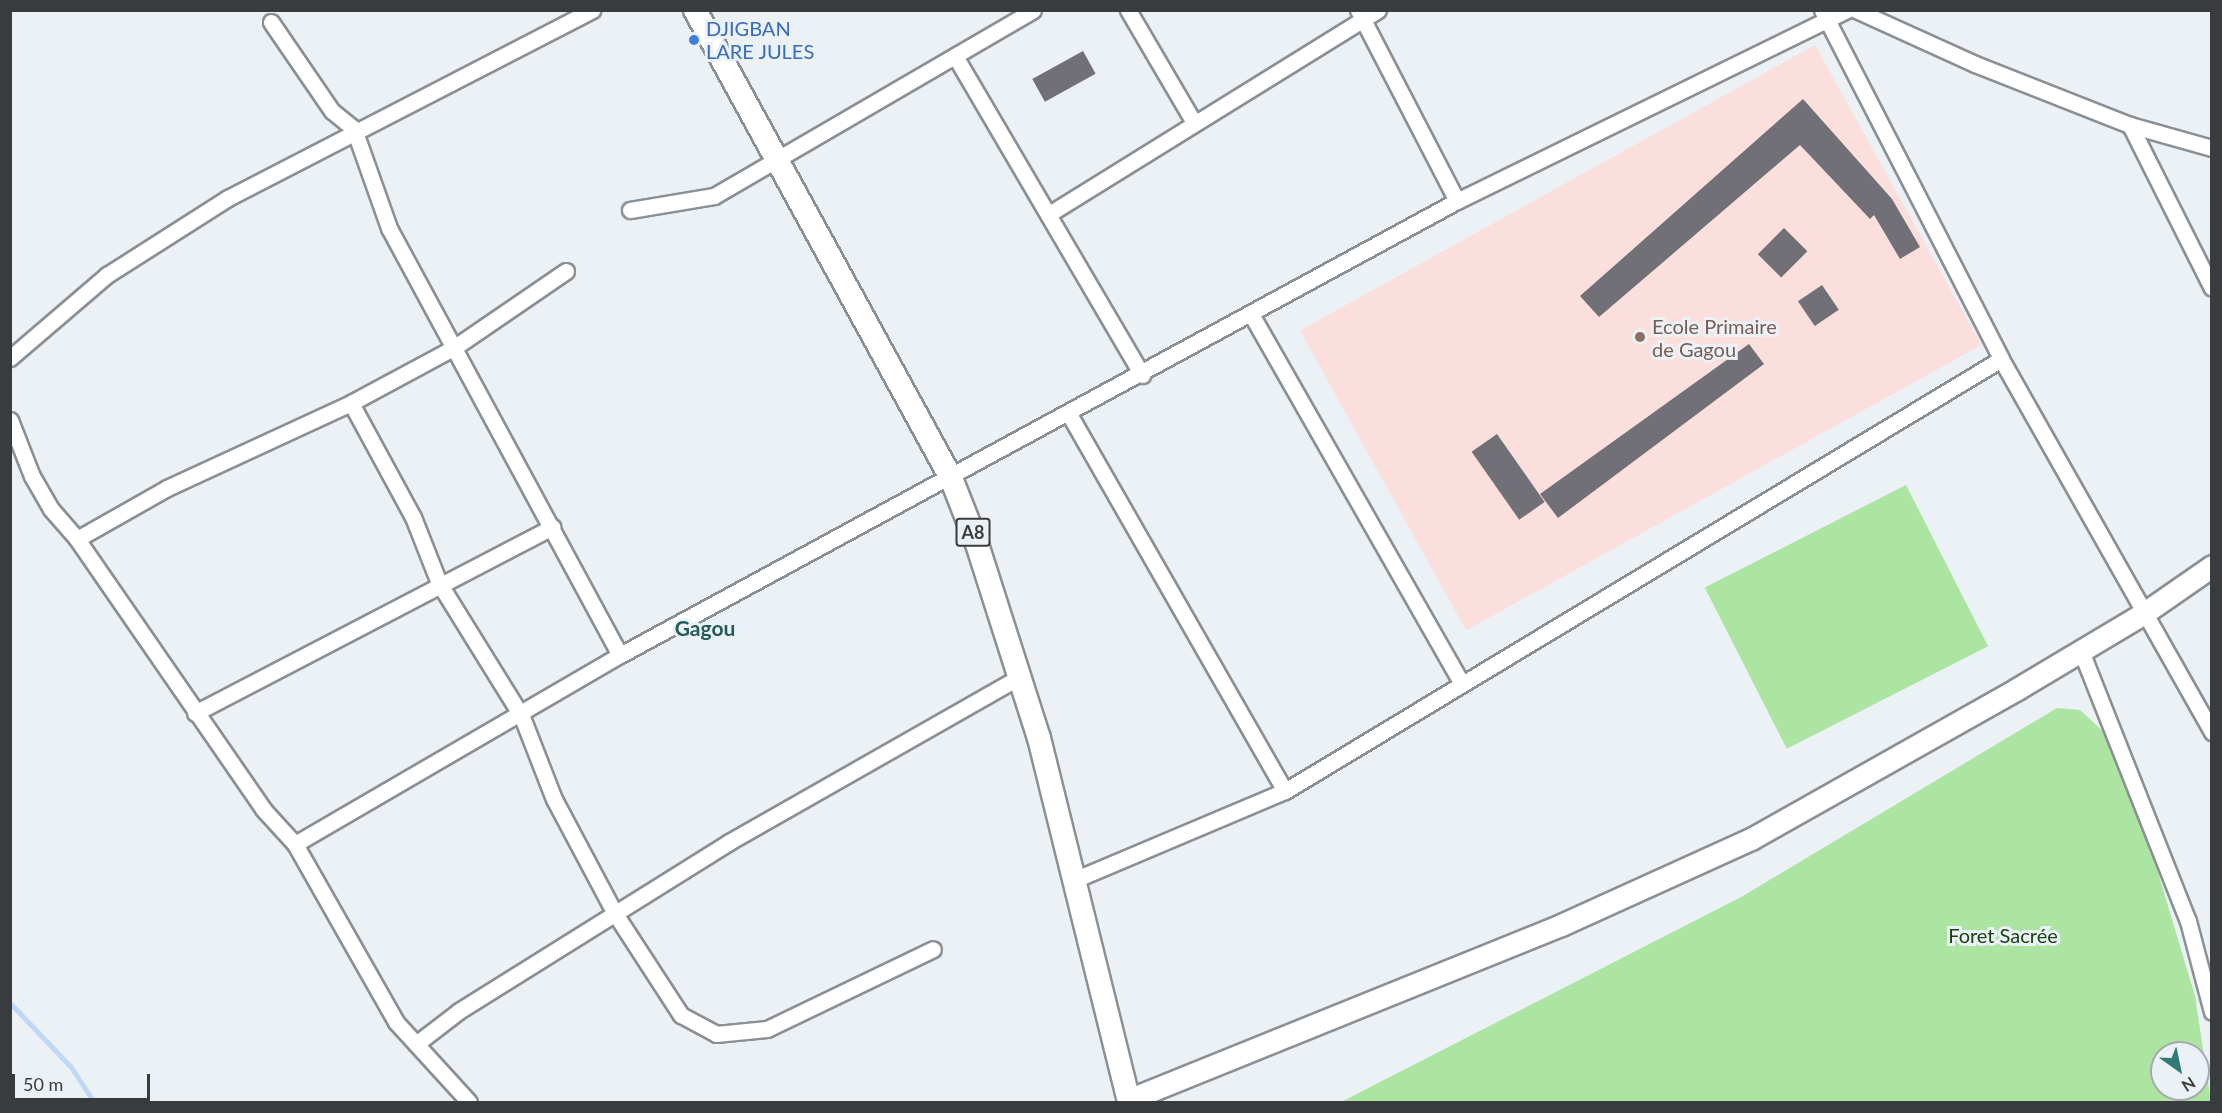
<!DOCTYPE html>
<meta charset="utf-8">
<style>
body{margin:0}
#map{position:relative;width:2222px;height:1113px;overflow:hidden;background:#ecf1f6;font-family:Lato,sans-serif}
div>[style]{position:absolute}
[style*='--x']{left:calc(var(--x)*1px);top:calc(var(--y)*1px);width:calc(var(--w)*1px);rotate:calc(var(--a)*1deg)}
.education>*{inset:0;background:#fadfdc;transform-origin:0 0}
.green>*{inset:0;background:#ace5a2;transform-origin:0 0}
.stream>*{height:5px;margin:-2.5px;padding:0 2.5px;transform-origin:2.5px;border-radius:2.5px;background:#bfd8f6}
.building>*{inset:0;background:#707076;transform-origin:0 0}
.roads{filter:drop-shadow(2px 0 #8b9095) drop-shadow(-2px 0 #8b9095) drop-shadow(0 2px #8b9095) drop-shadow(0 -2px #8b9095)}
.street>*{height:15px;margin:-7.5px;padding:0 7.5px;transform-origin:7.5px;border-radius:7.5px;background:#fff}
.secondary>*{height:21px;margin:-10.5px;padding:0 10.5px;transform-origin:10.5px;border-radius:10.5px;background:#fff}
.primary>*{height:22px;margin:-11px;padding:0 11px;transform-origin:11px;border-radius:11px;background:#fff}
.dots>*{width:16px;height:16px;translate:-50% -50%;box-sizing:border-box;border:3px solid #ecf1f6;border-radius:50%}
span{translate:-50% -50%;white-space:nowrap;text-align:center;line-height:1.15;-webkit-text-stroke:6px #ecf1f6;paint-order:stroke}
.shield-label span{padding:2px 4px;background:#ecf1f6;border:2px solid;border-radius:4px;-webkit-text-stroke-width:0}
.shield-label{font-size:18px;color:#393c3e;font-weight:700}
.shop-label{font-size:20px;color:#366cbe}
.left{translate:0 -50%;text-align:left}
.education-label{font-size:20px;color:#785e54}
.park-label{font-size:20px;color:#184311}
.neighbourhood-label{font-size:21px;color:#215b5a;font-weight:700}
.frame{position:absolute;inset:0;border:12px solid #393c3e;pointer-events:none}
.north{position:absolute;left:2150px;top:1041px;width:60px;height:60px;box-sizing:border-box;background:#ecf1f6;border:2px solid #a4a9ac;border-radius:50%;rotate:147deg;font-size:16px;font-weight:700;line-height:24px;text-align:center;color:#393c3e}
.north::after{content:'';display:block;margin:auto;width:21px;height:27px;background:#317a78;clip-path:polygon(50% 0,100% 100%,50% 72%,0 100%)}
.scale{position:absolute;left:12px;top:1074px;width:138px;height:27px;box-sizing:border-box;border:3px solid #393c3e;border-top:0;padding-left:8px;font-size:18px;line-height:21px;white-space:nowrap;color:#393c3e;-webkit-text-stroke:4px #ecf1f6;paint-order:stroke}
</style>
<div id="map">
<div class="education">
<div style="left:1815px;top:45px;width:343px;height:589px;rotate:61deg"></div>
</div>
<div class="green">
<div style="left:1906px;top:485px;width:181px;height:226px;rotate:63deg"></div>
<div style="clip-path:polygon(evenodd,2057px 708px,2080px 710px,2107px 735px,2156px 866px,2195px 996px,2211px 1102px,1341px 1102px,1743px 896px,2057px 708px,2162px 1053px,2198px 1053px,2198px 1089px,2162px 1089px,2162px 1053px)"></div>
</div>
<div class="stream">
<div style="--x:10;--y:1003;--w:88;--a:46.4"></div>
<div style="--x:71;--y:1067;--w:42;--a:56.7"></div>
</div>
<div class="building">
<div style="left:1083px;top:51px;width:26px;height:58px;rotate:61deg"></div>
<div style="clip-path:polygon(1803px 99px,1892px 199px,1920px 247px,1900px 259px,1874px 215px,1870px 219px,1800px 145px,1599px 317px,1580px 296px)"></div>
<div style="left:1784px;top:228px;width:33px;height:37px;rotate:45deg"></div>
<div style="left:1822px;top:285px;width:30px;height:29px;rotate:56deg"></div>
<div style="clip-path:polygon(1749px 344px,1764px 364px,1558px 518px,1540px 494px)"></div>
<div style="left:1497px;top:434px;width:83px;height:31px;rotate:55deg"></div>
</div>
<div class="roads">
<div class="street">
<div style="--x:1128;--y:10;--w:129;--a:59.6"></div>
<div style="--x:1358;--y:10;--w:215;--a:62.6"></div>
<div style="--x:1822;--y:10;--w:392;--a:62.8"></div>
<div style="--x:2001;--y:359;--w:429;--a:60.5"></div>
<div style="--x:1856;--y:10;--w:131;--a:24.4"></div>
<div style="--x:1975;--y:64;--w:167;--a:21.5"></div>
<div style="--x:2130;--y:125;--w:85;--a:15.7"></div>
<div style="--x:271;--y:22;--w:108;--a:55.6"></div>
<div style="--x:332;--y:111;--w:28;--a:39"></div>
<div style="--x:354;--y:129;--w:105;--a:70.5"></div>
<div style="--x:389;--y:228;--w:485;--a:61.6"></div>
<div style="--x:955;--y:56;--w:370;--a:59.6"></div>
<div style="--x:2130;--y:125;--w:182;--a:63.3"></div>
<div style="--x:630;--y:210;--w:85;--a:-9.5"></div>
<div style="--x:714;--y:196;--w:369;--a:-30.2"></div>
<div style="--x:1049;--y:214;--w:387;--a:-31.8"></div>
<div style="--x:566;--y:271;--w:135;--a:145.6"></div>
<div style="--x:455;--y:347;--w:118;--a:151.7"></div>
<div style="--x:351;--y:403;--w:130;--a:61.5"></div>
<div style="--x:413;--y:517;--w:71;--a:68.5"></div>
<div style="--x:439;--y:583;--w:158;--a:58.2"></div>
<div style="--x:522;--y:717;--w:88;--a:68.7"></div>
<div style="--x:554;--y:799;--w:128;--a:62"></div>
<div style="--x:614;--y:912;--w:123;--a:57"></div>
<div style="--x:681;--y:1015;--w:40;--a:28"></div>
<div style="--x:716;--y:1034;--w:51;--a:-5.6"></div>
<div style="--x:767;--y:1029;--w:184;--a:-25.7"></div>
<div style="--x:1251;--y:314;--w:426;--a:60.3"></div>
<div style="--x:10;--y:358;--w:128;--a:-40.6"></div>
<div style="--x:107;--y:275;--w:143;--a:-32.5"></div>
<div style="--x:228;--y:198;--w:410;--a:-27.3"></div>
<div style="--x:1069;--y:414;--w:434;--a:60.2"></div>
<div style="--x:10;--y:420;--w:60;--a:68.6"></div>
<div style="--x:32;--y:476;--w:38;--a:60"></div>
<div style="--x:51;--y:509;--w:40;--a:49"></div>
<div style="--x:77;--y:539;--w:328;--a:55.4"></div>
<div style="--x:263;--y:809;--w:47;--a:47.6"></div>
<div style="--x:295;--y:844;--w:205;--a:60.4"></div>
<div style="--x:396;--y:1022;--w:108;--a:47.6"></div>
<div style="--x:77;--y:539;--w:103;--a:-29.5"></div>
<div style="--x:167;--y:488;--w:203;--a:-24.8"></div>
<div style="--x:2081;--y:651;--w:290;--a:68.4"></div>
<div style="--x:2188;--y:921;--w:94;--a:75.2"></div>
<div style="--x:195;--y:713;--w:403;--a:-27.5"></div>
<div style="--x:295;--y:844;--w:376;--a:-30.2"></div>
<div style="--x:620;--y:655;--w:952;--a:-28.48"></div>
<div style="--x:1457;--y:201;--w:434;--a:-26.1"></div>
<div style="--x:1074;--y:880;--w:229;--a:-22.9"></div>
<div style="--x:1285;--y:791;--w:836;--a:-31.1"></div>
<div style="--x:416;--y:1044;--w:54;--a:-37.5"></div>
<div style="--x:459;--y:1011;--w:319;--a:-32"></div>
<div style="--x:729;--y:842;--w:335;--a:-29.6"></div>
</div>
<div class="secondary">
<div style="--x:1128;--y:1100;--w:467;--a:-22"></div>
<div style="--x:1561;--y:925;--w:209;--a:-24.4"></div>
<div style="--x:1751;--y:839;--w:305;--a:-29.4"></div>
<div style="--x:2017;--y:689;--w:147;--a:-30.8"></div>
<div style="--x:2143;--y:614;--w:84;--a:-34.8"></div>
</div>
<div class="primary">
<div style="--x:695;--y:10;--w:533;--a:61.32"></div>
<div style="--x:951;--y:478;--w:71;--a:68.5"></div>
<div style="--x:977;--y:544;--w:204;--a:72.3"></div>
<div style="--x:1039;--y:738;--w:375;--a:76.1"></div>
</div>
</div>
<div class="dots">
<div style="left:694px;top:40px;background:#3f7fe0"></div>
<div style="left:1640px;top:337px;background:#8d6e63"></div>
</div>
<div class="shield-label">
<span style="left:973px;top:532px">A8</span>
</div>
<div class="shop-label">
<span class="left" style="left:706px;top:40px">DJIGBAN<br>LARE JULES</span>
</div>
<div class="education-label">
<span class="left" style="left:1652px;top:338px">Ecole Primaire<br>de Gagou</span>
</div>
<div class="park-label">
<span style="left:2003px;top:935px">Foret Sacrée</span>
</div>
<div class="neighbourhood-label">
<span style="left:705px;top:628px">Gagou</span>
</div>
<div class="frame"></div>
<div class="north">N</div>
<div class="scale">50 m</div>
</div>
